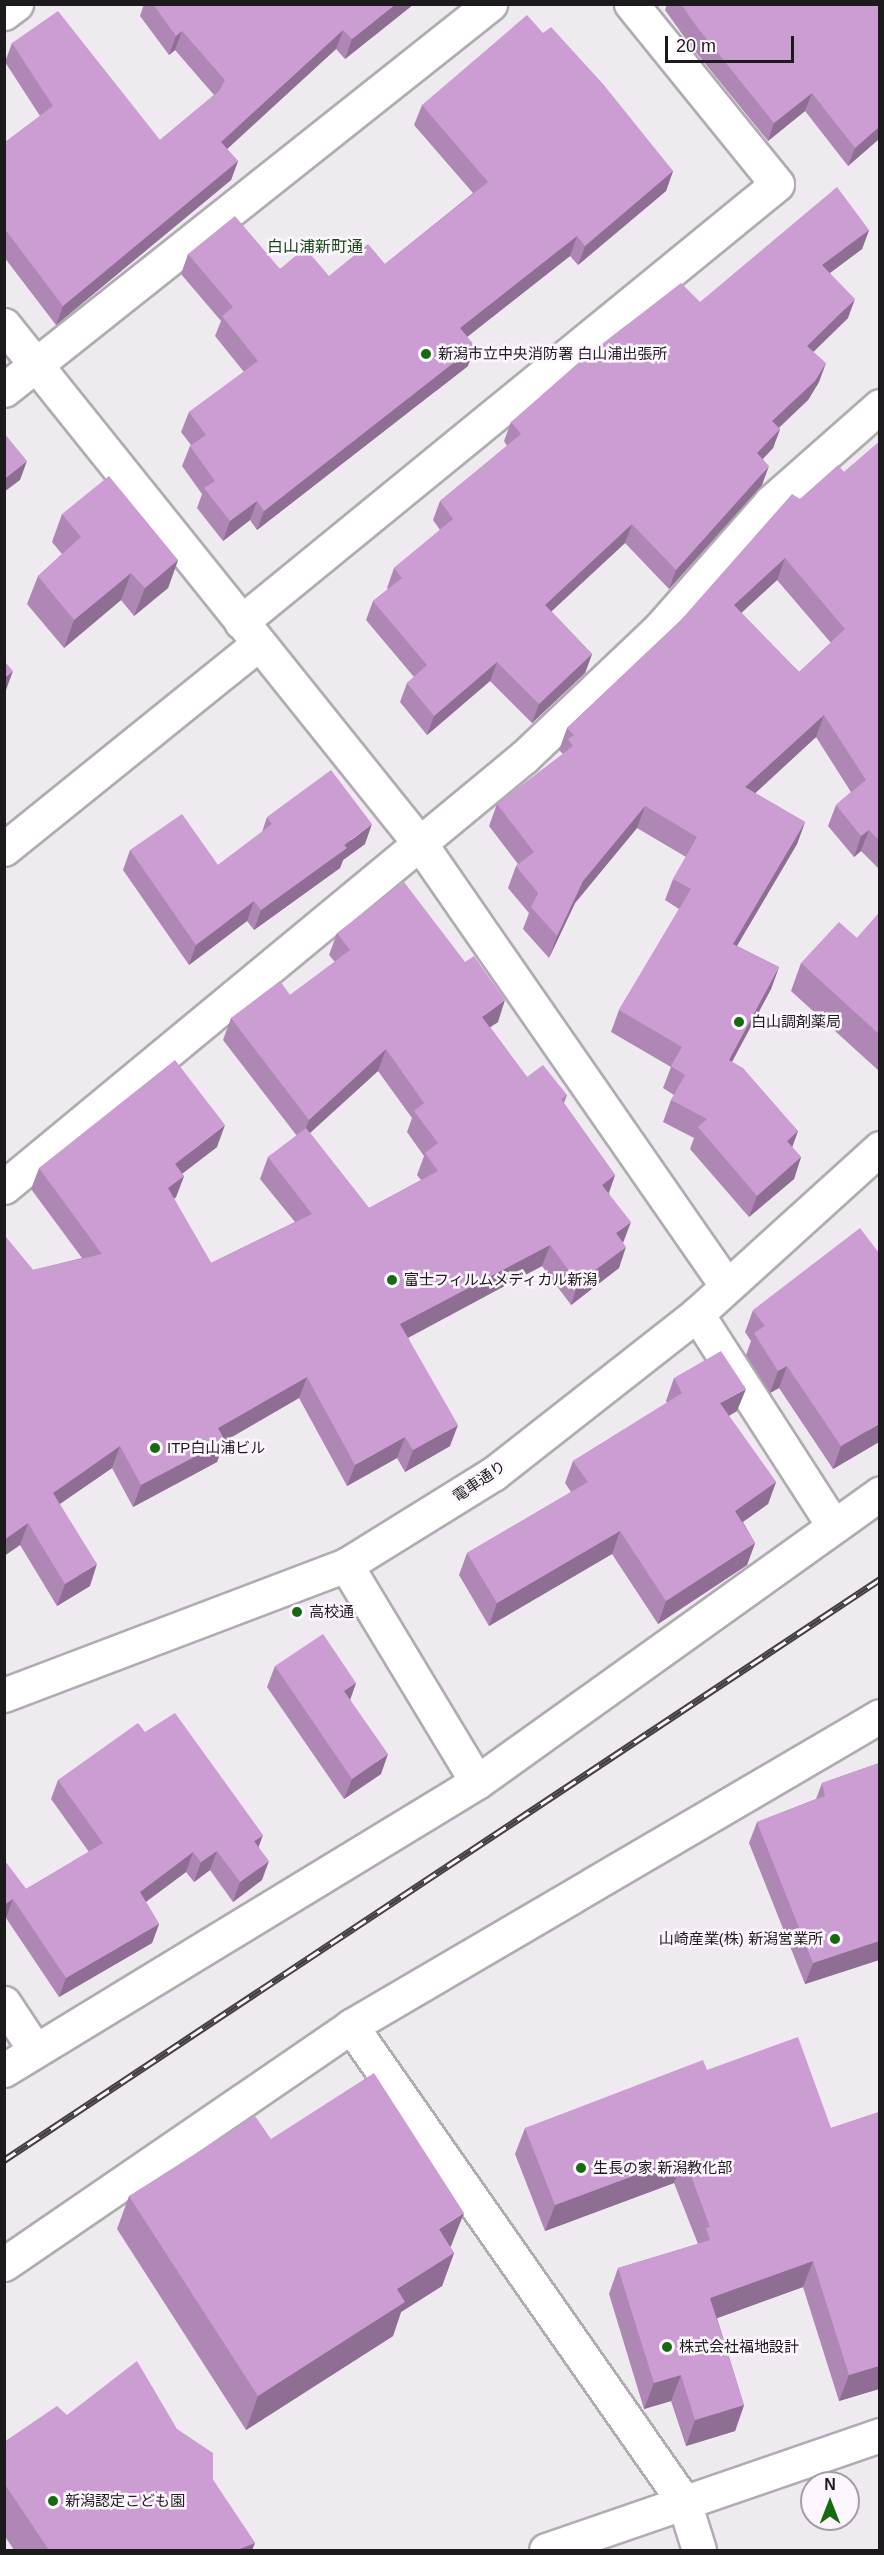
<!DOCTYPE html>
<meta charset="utf-8">
<style>
body{margin:0}
#map{position:relative;width:884px;height:2555px;overflow:hidden;background:#efe9f0;font-family:Arial,"Noto Sans JP",sans-serif}
div>[style]{position:absolute}
[style*='--x']{left:calc(var(--x)*1px);top:calc(var(--y)*1px);width:calc(var(--w)*1px);rotate:calc(var(--a)*1deg)}
.roads{filter:drop-shadow(2px 0 #b1abb2) drop-shadow(-2px 0 #b1abb2) drop-shadow(0 2px #b1abb2) drop-shadow(0 -2px #b1abb2)}
.minor>*{height:33px;margin:-16.5px;padding:0 16.5px;transform-origin:16.5px;border-radius:16.5px;background:#fff}
.rail>*{height:7px;margin-top:-3.5px;transform-origin:0;background:repeating-linear-gradient(90deg,#fdf6fe 0 14px,#433f43 0 28px);box-sizing:border-box;border-block:2px solid #433f43}
.wall>*{inset:0;background:#af87b5}
.shaded-wall>*{inset:0;background:#8f6e94}
.building>*{inset:0;background:#cc9dd3}
.dots>*{width:16px;height:16px;translate:-50% -50%;box-sizing:border-box;border:3px solid #fdf6fe;border-radius:50%}
span{translate:-50% -50%;white-space:nowrap;text-align:center;line-height:1.15;-webkit-text-stroke:5px #fdf6fe;paint-order:stroke}
.poi-label{font-size:15px;color:#1d1a1d}
.left{translate:0 -50%;text-align:left}
.right{translate:-100% -50%;text-align:right}
.street-label{font-size:15px;color:#1d1a1d}
.neighbourhood-label{font-size:16px;color:#164913}
.frame{position:absolute;inset:0;border:6px solid #1d1a1d;pointer-events:none}
.north{position:absolute;left:800px;top:2471px;width:60px;height:60px;box-sizing:border-box;background:#fdf6fe;border:2px solid #a39ea4;border-radius:50%;rotate:0deg;font-size:16px;font-weight:700;line-height:24px;text-align:center;color:#1d1a1d}
.north::after{content:'';display:block;margin:auto;width:21px;height:27px;background:#166a10;clip-path:polygon(50% 0,100% 100%,50% 72%,0 100%)}
.scale{position:absolute;left:665px;top:36px;width:129px;height:27px;box-sizing:border-box;border:3px solid #1d1a1d;border-top:0;padding-left:8px;font-size:18px;line-height:21px;white-space:nowrap;color:#1d1a1d;-webkit-text-stroke:4px #fdf6fe;paint-order:stroke}
</style>
<div id="map">
<div class="roads">
<div class="minor">
<div style="--x:4;--y:13;--w:15;--a:-37"></div>
<div style="--x:4;--y:325;--w:667;--a:51.27"></div>
<div style="--x:421;--y:845;--w:535;--a:55.27"></div>
<div style="--x:4;--y:390;--w:621;--a:-38.46"></div>
<div style="--x:241;--y:622;--w:692;--a:-39.25"></div>
<div style="--x:777;--y:184;--w:232;--a:-129"></div>
<div style="--x:4;--y:849;--w:326;--a:-38.9"></div>
<div style="--x:4;--y:1187;--w:675;--a:-39.59"></div>
<div style="--x:524;--y:757;--w:186;--a:-43.5"></div>
<div style="--x:659;--y:629;--w:169;--a:-48.6"></div>
<div style="--x:771;--y:502;--w:145;--a:-41.4"></div>
<div style="--x:697;--y:1314;--w:251;--a:57.2"></div>
<div style="--x:346;--y:1565;--w:253;--a:58.9"></div>
<div style="--x:4;--y:1695;--w:366;--a:-20.8"></div>
<div style="--x:346;--y:1565;--w:173;--a:-31.8"></div>
<div style="--x:493;--y:1474;--w:259;--a:-38.1"></div>
<div style="--x:697;--y:1314;--w:247;--a:-42.2"></div>
<div style="--x:4;--y:2003;--w:56;--a:56.6"></div>
<div style="--x:351;--y:2026;--w:581;--a:55.02"></div>
<div style="--x:684;--y:2502;--w:50;--a:72.6"></div>
<div style="--x:4;--y:2070;--w:554;--a:-31.34"></div>
<div style="--x:477;--y:1782;--w:496;--a:-35.6"></div>
<div style="--x:4;--y:2264;--w:421;--a:-34.4"></div>
<div style="--x:351;--y:2026;--w:613;--a:-30.37"></div>
<div style="--x:546;--y:2550;--w:353;--a:-19"></div>
</div>
</div>
<div class="rail">
<div style="--x:4;--y:2160;--w:1051;--a:-33.55"></div>
</div>
<div class="wall">
<div style="clip-path:polygon(144px 4px,414px 4px,345px 59px,336px 49px,227px 149px,238px 161px,231px 180px,56px 325px,4px 257px,4px 143px,40px 116px,5px 62px,12px 43px,160px 140px,214px 95px,175px 50px,169px 55px,140px 16px)"></div>
<div style="clip-path:polygon(667px 4px,879px 4px,879px 139px,848px 166px,805px 111px,768px 141px,690px 45px,665px 10px)"></div>
<div style="clip-path:polygon(543px 33px,673px 171px,666px 191px,578px 265px,570px 256px,467px 337px,468px 366px,257px 530px,250px 520px,223px 541px,197px 508px,202px 494px,182px 466px,190px 446px,191px 445px,181px 432px,189px 412px,244px 372px,215px 336px,221px 321px,181px 274px,188px 254px,329px 276px,385px 264px,473px 193px,414px 125px,422px 105px)"></div>
<div style="clip-path:polygon(869px 230px,862px 249px,830px 273px,848px 318px,813px 352px,819px 382px,808px 400px,779px 428px,780px 429px,773px 448px,763px 459px,762px 485px,669px 589px,625px 543px,551px 611px,592px 654px,585px 673px,532px 723px,490px 681px,427px 735px,400px 702px,407px 683px,414px 677px,366px 620px,373px 601px,388px 589px,387px 588px,394px 568px,440px 530px,433px 520px,440px 501px,507px 446px,504px 441px,511px 422px,700px 302px)"></div>
<div style="clip-path:polygon(evenodd,879px 442px,879px 869px,861px 851px,854px 857px,828px 826px,836px 805px,851px 792px,816px 737px,755px 793px,805px 822px,797px 844px,737px 946px,779px 967px,771px 989px,732px 1062px,798px 1131px,792px 1147px,801px 1157px,794px 1179px,749px 1217px,690px 1149px,694px 1138px,663px 1122px,671px 1100px,674px 1095px,663px 1088px,671px 1067px,611px 1032px,619px 1010px,679px 909px,665px 900px,673px 879px,686px 857px,637px 828px,575px 903px,549px 958px,523px 929px,529px 913px,508px 888px,516px 866px,518px 864px,489px 826px,497px 804px,562px 755px,563px 754px,559px 750px,567px 728px,680px 621px,800px 499px,844px 472px,879px 442px,777px 580px,831px 643px,799px 672px,741px 613px,777px 580px)"></div>
<div style="clip-path:polygon(62px 514px,178px 560px,168px 588px,134px 616px,121px 600px,64px 648px,27px 604px,38px 576px,62px 554px,52px 542px)"></div>
<div style="clip-path:polygon(267px 817px,365px 844px,343px 860px,340px 868px,254px 930px,247px 921px,189px 965px,123px 870px,130px 850px,218px 865px,262px 832px)"></div>
<div style="clip-path:polygon(879px 913px,879px 1071px,791px 991px,801px 963px,857px 938px)"></div>
<div style="clip-path:polygon(evenodd,337px 933px,498px 1022px,490px 1027px,527px 1077px,567px 1095px,564px 1103px,615px 1175px,609px 1193px,623px 1243px,619px 1268px,571px 1305px,542px 1266px,408px 1337px,450px 1446px,405px 1472px,397px 1458px,347px 1486px,299px 1398px,225px 1441px,217px 1462px,133px 1507px,112px 1468px,60px 1504px,90px 1586px,57px 1606px,20px 1545px,4px 1556px,4px 1235px,33px 1270px,82px 1258px,31px 1189px,39px 1168px,217px 1147px,182px 1174px,184px 1176px,176px 1197px,174px 1199px,211px 1263px,295px 1222px,260px 1179px,268px 1157px,297px 1136px,223px 1040px,231px 1018px,290px 995px,335px 962px,329px 955px,337px 933px,378px 1071px,412px 1118px,407px 1132px,424px 1156px,417px 1175px,421px 1180px,369px 1208px,310px 1133px,378px 1071px)"></div>
<div style="clip-path:polygon(753px 1310px,879px 1442px,833px 1469px,779px 1388px,770px 1393px,746px 1355px,751px 1341px,745px 1332px)"></div>
<div style="clip-path:polygon(674px 1378px,737px 1411px,729px 1416px,776px 1482px,768px 1504px,743px 1522px,755px 1543px,747px 1565px,658px 1624px,612px 1554px,489px 1626px,459px 1575px,467px 1553px,571px 1492px,565px 1483px,573px 1461px,667px 1403px,666px 1401px)"></div>
<div style="clip-path:polygon(275px 1666px,356px 1683px,350px 1699px,381px 1774px,344px 1799px,267px 1687px)"></div>
<div style="clip-path:polygon(145px 1732px,259px 1847px,262px 1880px,233px 1902px,210px 1870px,194px 1882px,186px 1872px,146px 1902px,159px 1924px,152px 1943px,59px 1997px,6px 1918px,4px 1860px,26px 1889px,89px 1852px,51px 1799px,58px 1780px)"></div>
<div style="clip-path:polygon(879px 1763px,879px 1960px,805px 1984px,749px 1843px,757px 1822px,816px 1799px,822px 1783px)"></div>
<div style="clip-path:polygon(707px 2070px,831px 2128px,879px 2112px,879px 2389px,839px 2401px,803px 2287px,717px 2318px,744px 2405px,735px 2431px,686px 2446px,671px 2401px,644px 2409px,609px 2294px,618px 2268px,698px 2244px,674px 2183px,545px 2231px,515px 2154px,525px 2128px)"></div>
<div style="clip-path:polygon(271px 2139px,451px 2246px,450px 2247px,454px 2253px,442px 2286px,401px 2312px,393px 2336px,246px 2430px,117px 2229px,129px 2196px)"></div>
<div style="clip-path:polygon(67px 2415px,177px 2429px,213px 2480px,255px 2543px,252px 2550px,14px 2550px,4px 2535px,4px 2442px)"></div>
</div>
<div class="shaded-wall">
<div style="clip-path:polygon(396px 4px,414px 4px,345px 59px,352px 39px)"></div>
<div style="clip-path:polygon(343px 30px,336px 49px,214px 161px,221px 142px)"></div>
<div style="clip-path:polygon(182px 31px,175px 50px,169px 55px,176px 36px)"></div>
<div style="clip-path:polygon(812px 93px,805px 111px,768px 141px,774px 123px)"></div>
<div style="clip-path:polygon(879px 127px,879px 139px,848px 166px,855px 148px)"></div>
<div style="clip-path:polygon(238px 161px,231px 180px,56px 325px,63px 306px)"></div>
<div style="clip-path:polygon(673px 171px,666px 191px,578px 265px,585px 246px)"></div>
<div style="clip-path:polygon(869px 230px,862px 249px,815px 284px,822px 265px)"></div>
<div style="clip-path:polygon(577px 236px,570px 256px,453px 348px,460px 328px)"></div>
<div style="clip-path:polygon(855px 299px,848px 318px,800px 365px,807px 346px)"></div>
<div style="clip-path:polygon(475px 346px,468px 366px,257px 530px,264px 511px)"></div>
<div style="clip-path:polygon(826px 363px,819px 382px,808px 400px,765px 440px,772px 421px)"></div>
<div style="clip-path:polygon(780px 429px,773px 448px,750px 472px,757px 453px)"></div>
<div style="clip-path:polygon(27px 461px,20px 480px,4px 492px,4px 479px)"></div>
<div style="clip-path:polygon(769px 466px,762px 485px,669px 589px,676px 570px)"></div>
<div style="clip-path:polygon(257px 501px,250px 520px,223px 541px,230px 521px)"></div>
<div style="clip-path:polygon(632px 524px,625px 543px,538px 624px,545px 605px)"></div>
<div style="clip-path:polygon(785px 558px,777px 580px,726px 627px,734px 605px)"></div>
<div style="clip-path:polygon(178px 560px,168px 588px,134px 616px,145px 588px)"></div>
<div style="clip-path:polygon(131px 573px,121px 600px,64px 648px,74px 620px)"></div>
<div style="clip-path:polygon(592px 654px,585px 673px,532px 723px,539px 704px)"></div>
<div style="clip-path:polygon(497px 662px,490px 681px,427px 735px,434px 716px)"></div>
<div style="clip-path:polygon(13px 671px,6px 690px,4px 692px,4px 678px)"></div>
<div style="clip-path:polygon(824px 715px,816px 737px,738px 809px,745px 787px)"></div>
<div style="clip-path:polygon(645px 806px,637px 828px,575px 903px,549px 958px,557px 936px,583px 881px)"></div>
<div style="clip-path:polygon(805px 822px,797px 844px,725px 966px,733px 944px)"></div>
<div style="clip-path:polygon(372px 824px,365px 844px,343px 860px,340px 868px,254px 930px,261px 910px)"></div>
<div style="clip-path:polygon(869px 830px,861px 851px,854px 857px,861px 836px)"></div>
<div style="clip-path:polygon(254px 901px,247px 921px,189px 965px,196px 945px)"></div>
<div style="clip-path:polygon(779px 967px,771px 989px,721px 1082px,729px 1060px)"></div>
<div style="clip-path:polygon(505px 1000px,498px 1022px,474px 1038px,482px 1017px)"></div>
<div style="clip-path:polygon(386px 1049px,378px 1071px,301px 1141px,309px 1120px)"></div>
<div style="clip-path:polygon(225px 1125px,217px 1147px,167px 1185px,175px 1164px)"></div>
<div style="clip-path:polygon(798px 1131px,790px 1153px,787px 1141px)"></div>
<div style="clip-path:polygon(801px 1157px,794px 1179px,749px 1217px,757px 1196px)"></div>
<div style="clip-path:polygon(615px 1175px,607px 1197px,602px 1185px)"></div>
<div style="clip-path:polygon(184px 1176px,176px 1197px,160px 1209px,168px 1188px)"></div>
<div style="clip-path:polygon(631px 1222px,623px 1243px,616px 1233px)"></div>
<div style="clip-path:polygon(550px 1245px,542px 1266px,393px 1346px,400px 1324px)"></div>
<div style="clip-path:polygon(626px 1247px,619px 1268px,571px 1305px,578px 1283px)"></div>
<div style="clip-path:polygon(787px 1366px,779px 1388px,770px 1393px,778px 1371px)"></div>
<div style="clip-path:polygon(307px 1377px,299px 1398px,214px 1447px,225px 1441px,217px 1462px,133px 1507px,141px 1485px,218px 1428px)"></div>
<div style="clip-path:polygon(746px 1389px,737px 1411px,712px 1425px,720px 1403px)"></div>
<div style="clip-path:polygon(879px 1424px,879px 1442px,833px 1469px,841px 1446px)"></div>
<div style="clip-path:polygon(458px 1425px,450px 1446px,405px 1472px,413px 1450px)"></div>
<div style="clip-path:polygon(405px 1437px,397px 1458px,347px 1486px,355px 1465px)"></div>
<div style="clip-path:polygon(120px 1446px,112px 1468px,45px 1514px,53px 1493px)"></div>
<div style="clip-path:polygon(776px 1482px,768px 1504px,727px 1533px,735px 1511px)"></div>
<div style="clip-path:polygon(28px 1523px,20px 1545px,4px 1556px,4px 1540px)"></div>
<div style="clip-path:polygon(620px 1531px,612px 1554px,489px 1626px,497px 1603px)"></div>
<div style="clip-path:polygon(755px 1543px,747px 1565px,658px 1624px,666px 1601px)"></div>
<div style="clip-path:polygon(97px 1564px,90px 1586px,57px 1606px,65px 1584px)"></div>
<div style="clip-path:polygon(356px 1683px,349px 1703px,344px 1691px)"></div>
<div style="clip-path:polygon(388px 1754px,381px 1774px,344px 1799px,352px 1779px)"></div>
<div style="clip-path:polygon(263px 1835px,256px 1854px,254px 1841px)"></div>
<div style="clip-path:polygon(217px 1851px,210px 1870px,194px 1882px,201px 1862px)"></div>
<div style="clip-path:polygon(193px 1852px,186px 1872px,133px 1911px,140px 1892px)"></div>
<div style="clip-path:polygon(269px 1861px,262px 1880px,233px 1902px,240px 1882px)"></div>
<div style="clip-path:polygon(13px 1899px,6px 1918px,4px 1919px,4px 1905px)"></div>
<div style="clip-path:polygon(159px 1924px,152px 1943px,59px 1997px,66px 1978px)"></div>
<div style="clip-path:polygon(879px 1941px,879px 1960px,805px 1984px,813px 1963px)"></div>
<div style="clip-path:polygon(684px 2157px,674px 2183px,545px 2231px,555px 2205px)"></div>
<div style="clip-path:polygon(464px 2213px,451px 2246px,426px 2263px,439px 2229px)"></div>
<div style="clip-path:polygon(454px 2253px,442px 2286px,401px 2312px,393px 2336px,246px 2430px,258px 2396px,397px 2289px)"></div>
<div style="clip-path:polygon(813px 2261px,803px 2287px,701px 2324px,710px 2298px)"></div>
<div style="clip-path:polygon(879px 2366px,879px 2389px,839px 2401px,849px 2375px)"></div>
<div style="clip-path:polygon(681px 2375px,671px 2401px,644px 2409px,654px 2383px)"></div>
<div style="clip-path:polygon(744px 2405px,735px 2431px,686px 2446px,695px 2420px)"></div>
<div style="clip-path:polygon(255px 2543px,252px 2550px,237px 2550px)"></div>
</div>
<div class="building">
<div style="clip-path:polygon(153px 4px,396px 4px,352px 39px,343px 30px,221px 142px,238px 161px,63px 306px,4px 228px,4px 143px,53px 106px,12px 43px,58px 11px,160px 140px,219px 91px,225px 80px,182px 31px,176px 36px)"></div>
<div style="clip-path:polygon(681px 4px,879px 4px,879px 127px,855px 148px,812px 93px,774px 123px,697px 27px)"></div>
<div style="clip-path:polygon(527px 15px,543px 33px,551px 27px,603px 84px,673px 171px,585px 246px,577px 236px,460px 328px,475px 346px,264px 511px,257px 501px,230px 521px,204px 488px,215px 481px,190px 446px,206px 435px,189px 412px,258px 361px,222px 316px,233px 307px,188px 254px,235px 216px,280px 269px,305px 248px,329px 276px,368px 244px,385px 264px,488px 182px,422px 105px)"></div>
<div style="clip-path:polygon(837px 187px,869px 230px,822px 265px,855px 299px,807px 346px,826px 363px,815px 381px,772px 421px,780px 429px,757px 453px,769px 466px,676px 570px,632px 524px,545px 605px,592px 654px,539px 704px,497px 662px,434px 716px,407px 683px,427px 665px,373px 601px,402px 578px,394px 568px,453px 519px,440px 501px,521px 434px,511px 422px,585px 357px,681px 283px,700px 302px)"></div>
<div style="clip-path:polygon(4px 433px,27px 461px,4px 479px)"></div>
<div style="clip-path:polygon(evenodd,879px 442px,879px 840px,869px 830px,861px 836px,836px 805px,866px 780px,824px 715px,745px 787px,805px 822px,733px 944px,779px 967px,729px 1060px,743px 1068px,798px 1131px,787px 1141px,801px 1157px,757px 1196px,698px 1127px,707px 1119px,671px 1100px,685px 1075px,671px 1066px,682px 1047px,619px 1010px,691px 889px,673px 879px,697px 837px,645px 806px,583px 881px,557px 936px,531px 907px,538px 893px,516px 866px,534px 852px,497px 804px,573px 746px,568px 739px,574px 735px,567px 728px,680px 621px,792px 494px,800px 499px,838px 465px,844px 472px,879px 442px,785px 558px,845px 629px,799px 672px,734px 605px,785px 558px)"></div>
<div style="clip-path:polygon(109px 476px,178px 560px,145px 588px,131px 573px,74px 620px,38px 576px,81px 537px,62px 514px)"></div>
<div style="clip-path:polygon(4px 661px,13px 671px,4px 678px)"></div>
<div style="clip-path:polygon(331px 770px,372px 824px,344px 845px,347px 848px,261px 910px,254px 901px,196px 945px,130px 850px,182px 814px,218px 865px,272px 824px,267px 817px)"></div>
<div style="clip-path:polygon(404px 882px,465px 962px,474px 956px,505px 1000px,482px 1017px,527px 1077px,543px 1065px,567px 1095px,561px 1099px,615px 1175px,602px 1185px,631px 1222px,616px 1233px,626px 1247px,578px 1283px,550px 1245px,400px 1324px,458px 1425px,413px 1450px,405px 1437px,355px 1465px,307px 1377px,218px 1428px,225px 1441px,141px 1485px,120px 1446px,53px 1493px,97px 1564px,65px 1584px,28px 1523px,4px 1540px,4px 1235px,33px 1270px,102px 1254px,39px 1168px,175px 1060px,225px 1125px,175px 1164px,184px 1176px,168px 1188px,211px 1263px,312px 1214px,268px 1157px,306px 1128px,369px 1208px,438px 1171px,425px 1153px,438px 1143px,414px 1111px,424px 1103px,386px 1049px,309px 1120px,231px 1018px,280px 981px,290px 995px,350px 950px,337px 933px)"></div>
<div style="clip-path:polygon(879px 913px,879px 1034px,801px 963px,839px 922px,857px 938px)"></div>
<div style="clip-path:polygon(860px 1228px,879px 1253px,879px 1424px,841px 1446px,787px 1366px,778px 1371px,754px 1333px,765px 1326px,753px 1310px)"></div>
<div style="clip-path:polygon(721px 1351px,746px 1389px,720px 1403px,776px 1482px,735px 1511px,755px 1543px,666px 1601px,620px 1531px,497px 1603px,467px 1553px,588px 1482px,573px 1461px,682px 1393px,674px 1378px)"></div>
<div style="clip-path:polygon(323px 1634px,356px 1683px,344px 1691px,388px 1754px,352px 1779px,275px 1666px)"></div>
<div style="clip-path:polygon(175px 1713px,263px 1835px,254px 1841px,269px 1861px,240px 1882px,217px 1851px,201px 1862px,193px 1852px,140px 1892px,159px 1924px,66px 1978px,13px 1899px,4px 1905px,4px 1860px,26px 1889px,103px 1843px,58px 1780px,138px 1723px,145px 1732px)"></div>
<div style="clip-path:polygon(879px 1763px,879px 1941px,813px 1963px,757px 1822px,825px 1796px,822px 1783px)"></div>
<div style="clip-path:polygon(798px 2037px,831px 2128px,879px 2112px,879px 2366px,849px 2375px,813px 2261px,710px 2298px,744px 2405px,695px 2420px,681px 2375px,654px 2383px,618px 2268px,710px 2240px,706px 2228px,710px 2227px,684px 2157px,555px 2205px,525px 2128px,703px 2060px,707px 2070px)"></div>
<div style="clip-path:polygon(374px 2073px,464px 2213px,439px 2229px,454px 2253px,397px 2289px,405px 2302px,258px 2396px,129px 2196px,255px 2116px,271px 2139px)"></div>
<div style="clip-path:polygon(137px 2361px,177px 2429px,213px 2453px,213px 2480px,255px 2543px,237px 2550px,49px 2550px,4px 2483px,4px 2442px,57px 2406px,67px 2415px)"></div>
</div>
<div class="dots">
<div style="left:426px;top:354px;background:#166a10"></div>
<div style="left:739px;top:1022px;background:#166a10"></div>
<div style="left:392px;top:1280px;background:#166a10"></div>
<div style="left:155px;top:1448px;background:#166a10"></div>
<div style="left:297px;top:1612px;background:#166a10"></div>
<div style="left:835px;top:1939px;background:#166a10"></div>
<div style="left:581px;top:2168px;background:#166a10"></div>
<div style="left:667px;top:2347px;background:#166a10"></div>
<div style="left:53px;top:2501px;background:#166a10"></div>
</div>
<div class="poi-label">
<span class="left" style="left:438px;top:354px">新潟市立中央消防署 白山浦出張所</span>
<span class="left" style="left:751px;top:1022px">白山調剤薬局</span>
<span class="left" style="left:404px;top:1280px">富士フィルムメディカル新潟</span>
<span class="left" style="left:167px;top:1448px">ITP白山浦ビル</span>
<span class="left" style="left:309px;top:1612px">高校通</span>
<span class="right" style="left:823px;top:1939px">山崎産業(株) 新潟営業所</span>
<span class="left" style="left:593px;top:2168px">生長の家 新潟教化部</span>
<span class="left" style="left:679px;top:2347px">株式会社福地設計</span>
<span class="left" style="left:65px;top:2501px">新潟認定こども園</span>
</div>
<div class="street-label">
<span style="left:479px;top:1481px;rotate:-34deg">電車通り</span>
</div>
<div class="neighbourhood-label">
<span style="left:315px;top:247px">白山浦新町通</span>
</div>
<div class="frame"></div>
<div class="north">N</div>
<div class="scale">20 m</div>
</div>
